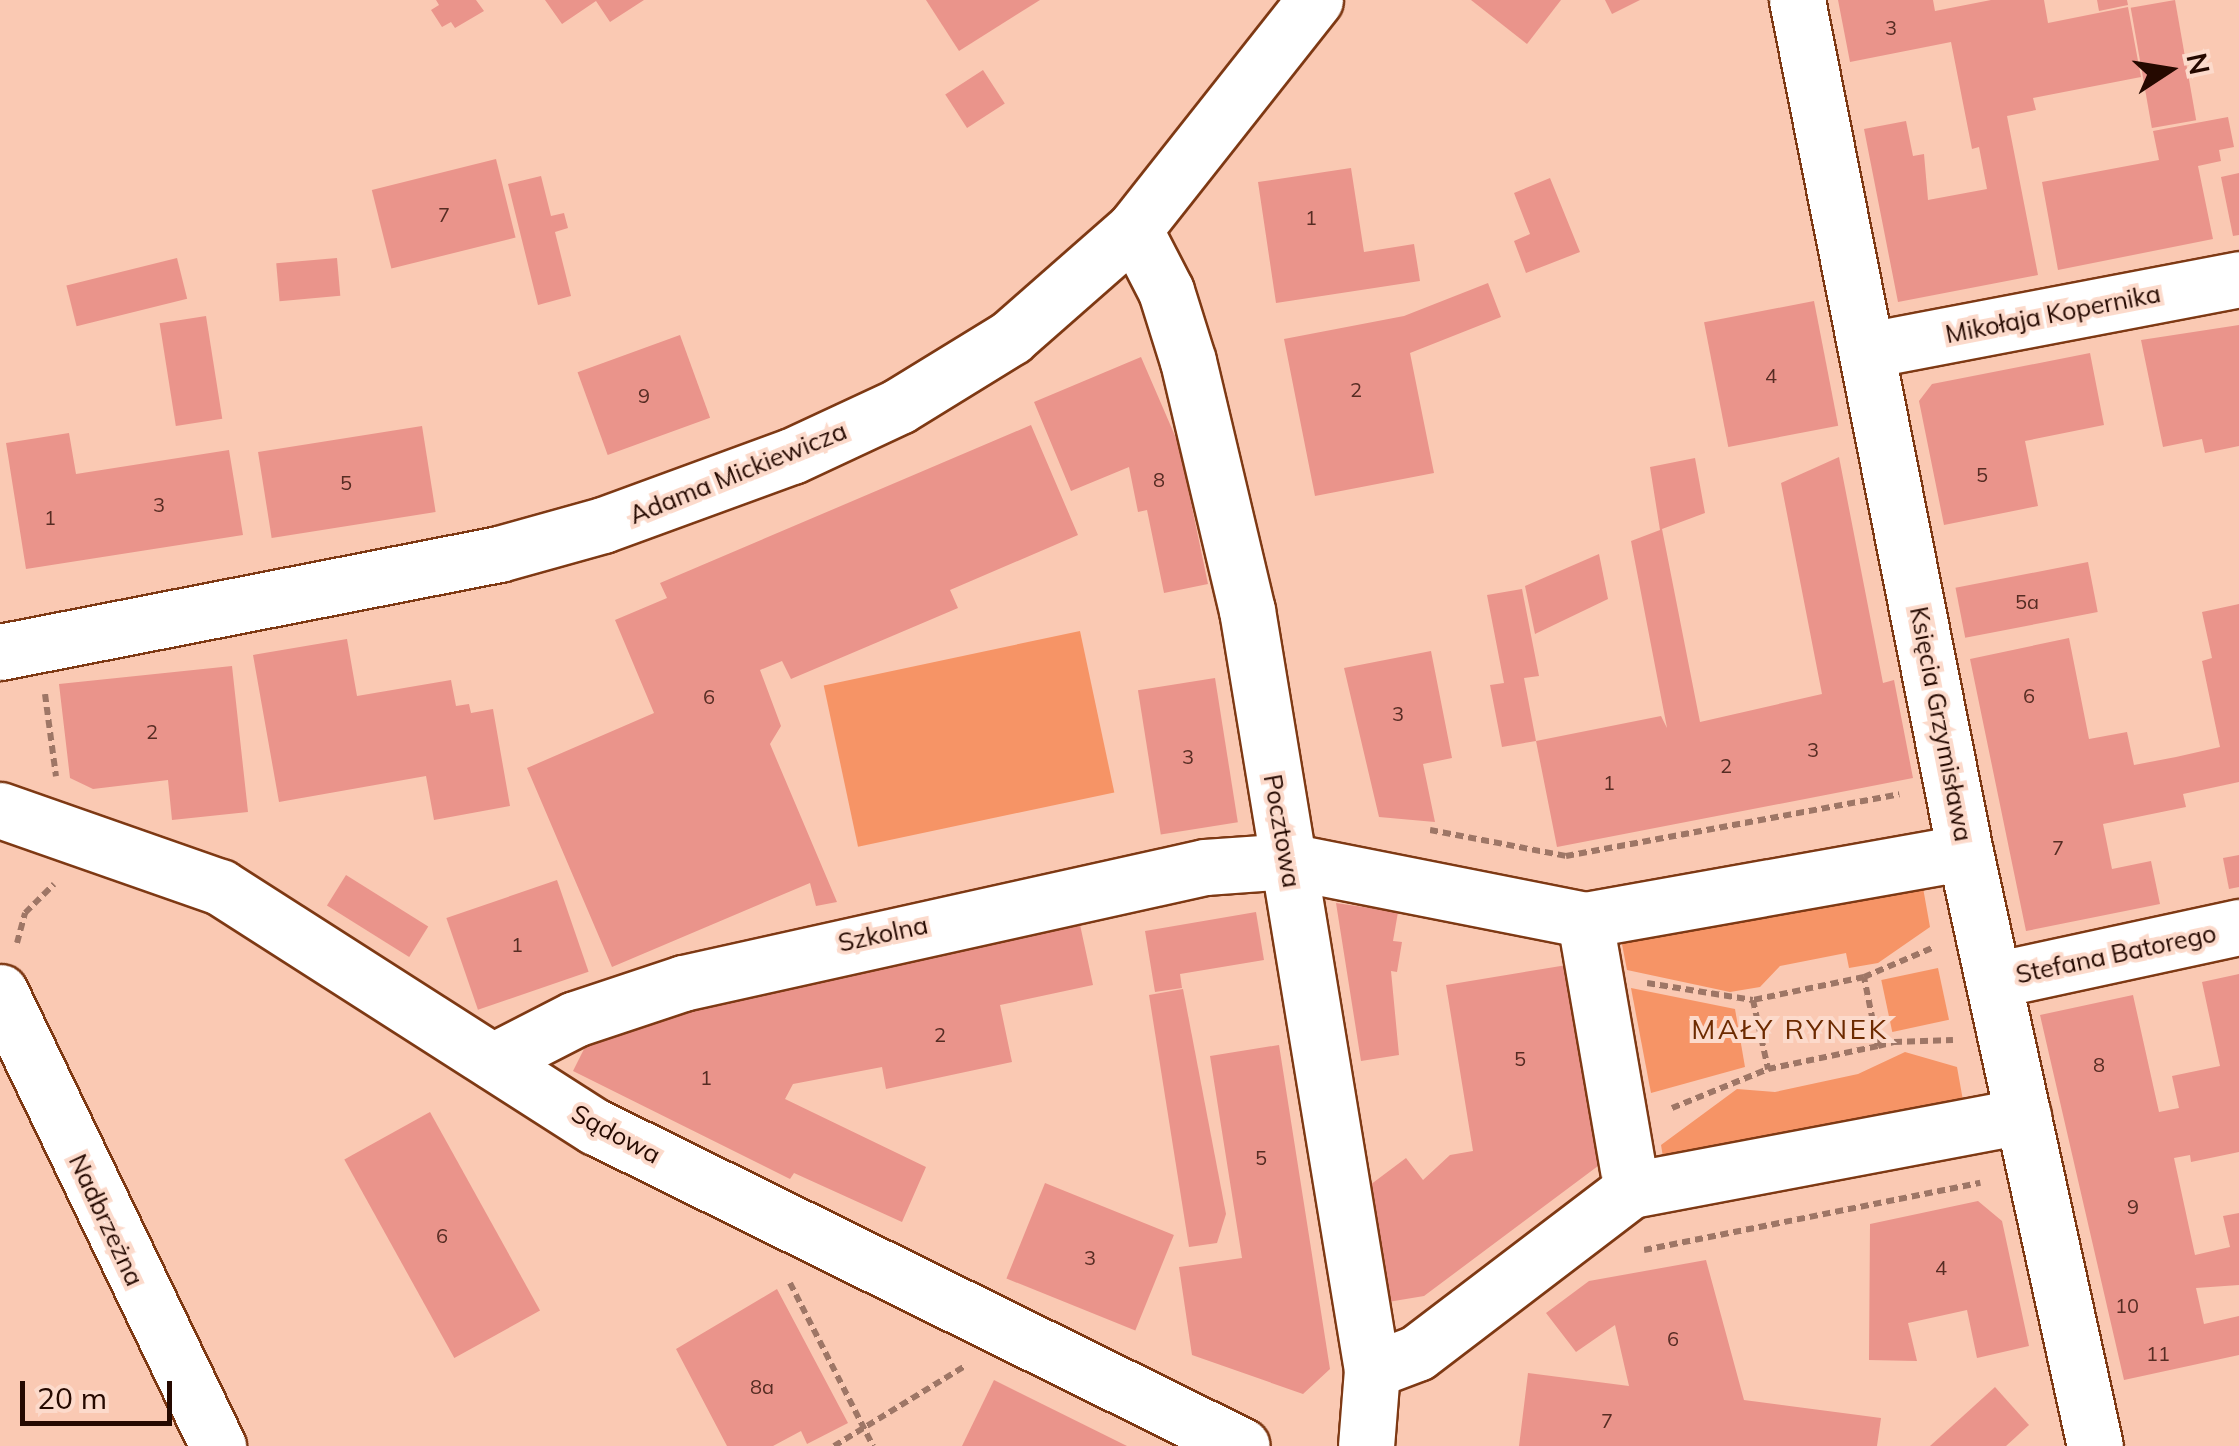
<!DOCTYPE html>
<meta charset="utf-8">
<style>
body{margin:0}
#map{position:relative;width:2239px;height:1446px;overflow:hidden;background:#fac9b3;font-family:Mulish,sans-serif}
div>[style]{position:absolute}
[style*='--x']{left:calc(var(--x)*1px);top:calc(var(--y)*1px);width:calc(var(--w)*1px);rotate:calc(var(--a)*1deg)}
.green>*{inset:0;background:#f69466;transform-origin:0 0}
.building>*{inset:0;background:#ea948b;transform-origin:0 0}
.path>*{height:6px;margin-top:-3px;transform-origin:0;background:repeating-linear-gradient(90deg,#9e7666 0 8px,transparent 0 13px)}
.roads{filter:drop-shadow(2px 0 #7e3914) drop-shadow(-2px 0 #7e3914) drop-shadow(0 2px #7e3914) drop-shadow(0 -2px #7e3914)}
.minor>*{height:55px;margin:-27.5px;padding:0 27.5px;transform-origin:27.5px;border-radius:27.5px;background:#fff}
span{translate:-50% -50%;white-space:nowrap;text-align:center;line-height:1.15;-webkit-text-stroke:8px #fcdacb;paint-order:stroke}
.number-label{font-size:20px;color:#562c23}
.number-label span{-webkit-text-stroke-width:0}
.street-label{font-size:25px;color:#250900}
.neighbourhood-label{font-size:28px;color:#6c2a00;letter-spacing:2.5px}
.north{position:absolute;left:2119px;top:20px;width:100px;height:100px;-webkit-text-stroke:8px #fcdacb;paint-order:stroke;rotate:78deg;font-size:28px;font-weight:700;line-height:40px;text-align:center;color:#250900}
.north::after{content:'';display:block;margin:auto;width:35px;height:45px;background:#250900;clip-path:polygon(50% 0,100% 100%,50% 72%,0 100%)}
.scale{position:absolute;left:20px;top:1381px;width:152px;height:45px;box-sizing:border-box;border:5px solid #250900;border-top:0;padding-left:12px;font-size:30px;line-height:35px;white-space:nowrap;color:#250900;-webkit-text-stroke:8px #fcdacb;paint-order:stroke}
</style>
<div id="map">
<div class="green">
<div style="left:1080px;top:631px;width:165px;height:262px;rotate:78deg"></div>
<div style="clip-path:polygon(1922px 882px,1930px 927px,1878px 963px,1849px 968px,1846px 953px,1780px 966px,1760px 987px,1730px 992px,1627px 970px,1621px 939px)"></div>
<div style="left:1938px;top:968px;width:53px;height:58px;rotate:78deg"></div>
<div style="clip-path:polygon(1631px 988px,1735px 1009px,1745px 1067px,1651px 1093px)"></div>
<div style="clip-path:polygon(1905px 1052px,1957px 1067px,1964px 1106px,1664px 1163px,1661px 1145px,1737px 1089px,1775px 1092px,1858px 1074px)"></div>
</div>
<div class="building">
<div style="clip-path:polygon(436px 0,476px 0,484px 11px,455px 28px,451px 22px,442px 27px,431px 10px,439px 5px)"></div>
<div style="clip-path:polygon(545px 0,644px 0,610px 22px,596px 1px,562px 24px)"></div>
<div style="clip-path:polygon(926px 0,1040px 0,959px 51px)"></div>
<div style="clip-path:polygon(1471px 0,1561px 0,1527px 44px)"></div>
<div style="clip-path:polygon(1605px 0,1640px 0,1612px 14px)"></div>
<div style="clip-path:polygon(1838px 0,1933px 0,1935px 11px,1991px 0,2044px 0,2048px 23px,2128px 7px,2141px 77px,2033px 98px,2036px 110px,2007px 116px,2038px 275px,1898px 302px,1864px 129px,1906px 121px,1913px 156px,1924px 154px,1928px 200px,1987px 189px,1979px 147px,1972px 149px,1951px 42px,1850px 62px)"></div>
<div style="clip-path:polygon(2097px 0,2127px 0,2128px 5px,2099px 11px)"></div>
<div style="left:2175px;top:0;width:122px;height:45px;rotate:80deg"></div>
<div style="left:983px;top:70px;width:40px;height:45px;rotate:57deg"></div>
<div style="clip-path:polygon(2228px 117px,2234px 147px,2219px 150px,2221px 161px,2198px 166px,2213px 239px,2058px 270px,2042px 182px,2159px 160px,2153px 131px)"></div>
<div style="left:496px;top:159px;width:81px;height:128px;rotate:76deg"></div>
<div style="clip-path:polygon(1351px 168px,1364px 252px,1414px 244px,1420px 281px,1276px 303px,1258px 182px)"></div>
<div style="clip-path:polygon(2239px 173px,2239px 235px,2233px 236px,2221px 177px)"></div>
<div style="clip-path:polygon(541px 176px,551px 216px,564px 213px,568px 228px,555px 232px,571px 296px,538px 305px,508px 184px)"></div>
<div style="clip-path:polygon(1550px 178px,1580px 252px,1526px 273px,1514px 241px,1530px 234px,1514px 193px)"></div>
<div style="left:177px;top:258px;width:42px;height:114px;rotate:76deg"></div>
<div style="left:337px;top:258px;width:38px;height:61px;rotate:85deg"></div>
<div style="clip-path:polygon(1488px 283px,1501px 317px,1410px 353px,1434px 473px,1315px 496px,1284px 339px,1404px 316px)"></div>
<div style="left:1814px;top:301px;width:127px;height:112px;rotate:79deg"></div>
<div style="left:206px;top:316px;width:104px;height:47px;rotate:81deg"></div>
<div style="clip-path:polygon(2239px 325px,2239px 446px,2205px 453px,2202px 439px,2163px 447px,2141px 340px)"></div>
<div style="left:680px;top:335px;width:88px;height:109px;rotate:70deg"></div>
<div style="clip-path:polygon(2090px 353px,2104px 425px,2025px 441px,2038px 506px,1944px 525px,1919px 401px,1932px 384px)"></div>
<div style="clip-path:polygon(1141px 357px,1179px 445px,1208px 584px,1164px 593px,1147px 510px,1138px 512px,1129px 467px,1071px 491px,1034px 402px)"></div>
<div style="clip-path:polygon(1031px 425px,1078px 535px,950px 590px,958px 608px,791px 679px,782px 661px,760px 670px,781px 726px,770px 744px,837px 902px,816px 906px,810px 883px,612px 967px,527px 768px,654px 713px,615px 620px,667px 598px,660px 583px)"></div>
<div style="left:422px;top:426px;width:87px;height:166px;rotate:81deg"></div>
<div style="clip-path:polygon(69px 433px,76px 474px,229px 450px,243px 535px,26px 569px,6px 443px)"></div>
<div style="clip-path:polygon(1839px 457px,1883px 683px,1894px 680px,1913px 778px,1557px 847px,1536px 741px,1661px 716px,1667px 728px,1631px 541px,1660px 530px,1650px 467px,1695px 458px,1705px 513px,1662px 529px,1700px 722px,1822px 694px,1781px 483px)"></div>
<div style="clip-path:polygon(1599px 554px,1608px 599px,1535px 634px,1525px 586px)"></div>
<div style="left:2088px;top:562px;width:51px;height:135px;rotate:79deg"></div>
<div style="clip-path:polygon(1522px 589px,1539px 676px,1524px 678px,1536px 741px,1502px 747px,1490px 685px,1504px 683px,1487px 595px)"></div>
<div style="clip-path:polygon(2239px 604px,2239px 782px,2183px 794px,2186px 807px,2103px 824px,2112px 869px,2151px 861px,2160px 904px,2026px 931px,1970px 659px,2069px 638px,2089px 739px,2127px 732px,2134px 765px,2176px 757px,2220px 747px,2202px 661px,2212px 658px,2202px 612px)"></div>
<div style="clip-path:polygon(347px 639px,357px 696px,451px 680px,456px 706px,469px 704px,471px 713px,493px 709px,510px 806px,434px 820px,426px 776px,279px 802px,253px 655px)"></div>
<div style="clip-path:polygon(1431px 651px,1452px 758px,1423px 764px,1435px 822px,1379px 817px,1344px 668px)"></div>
<div style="clip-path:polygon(232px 666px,248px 812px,172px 820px,168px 780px,93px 789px,70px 778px,59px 684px)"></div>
<div style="left:1215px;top:678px;width:146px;height:78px;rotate:81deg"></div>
<div style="clip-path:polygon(2239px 855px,2239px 887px,2229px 889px,2223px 858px)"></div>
<div style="left:346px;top:875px;width:97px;height:36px;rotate:32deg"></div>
<div style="left:557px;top:880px;width:97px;height:117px;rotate:71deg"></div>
<div style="clip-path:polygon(1336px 903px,1398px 912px,1393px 941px,1402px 942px,1397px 972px,1391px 971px,1399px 1055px,1361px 1061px)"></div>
<div style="clip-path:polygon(1256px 912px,1264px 960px,1180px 974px,1182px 988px,1155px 992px,1145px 931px)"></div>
<div style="clip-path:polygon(1079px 920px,1093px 985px,1000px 1005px,1012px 1062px,886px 1089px,882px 1067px,793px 1084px,785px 1099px,926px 1167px,902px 1222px,794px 1173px,790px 1179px,573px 1071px,586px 1045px,719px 998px)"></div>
<div style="clip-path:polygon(1567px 965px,1598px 1166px,1424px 1296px,1388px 1302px,1370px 1185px,1406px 1158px,1423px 1180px,1450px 1155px,1473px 1151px,1446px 985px)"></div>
<div style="clip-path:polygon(2239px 974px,2239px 1152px,2191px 1162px,2190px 1155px,2174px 1158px,2195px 1255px,2230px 1247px,2223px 1216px,2239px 1213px,2239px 1285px,2196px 1288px,2204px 1324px,2239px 1316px,2239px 1355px,2124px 1380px,2040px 1015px,2133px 995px,2159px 1112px,2179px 1108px,2172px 1076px,2220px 1066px,2202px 982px)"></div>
<div style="clip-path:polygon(1183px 989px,1226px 1214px,1217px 1243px,1189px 1247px,1149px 995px)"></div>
<div style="clip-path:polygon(1279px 1045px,1330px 1369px,1303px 1394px,1192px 1355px,1179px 1267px,1242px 1258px,1210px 1056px)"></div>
<div style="left:430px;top:1112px;width:227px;height:98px;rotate:61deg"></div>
<div style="left:1045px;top:1183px;width:139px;height:103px;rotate:22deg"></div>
<div style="clip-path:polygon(1978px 1201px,2002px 1221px,2029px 1346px,1977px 1358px,1967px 1310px,1908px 1323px,1917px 1361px,1869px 1360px,1870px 1224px)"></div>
<div style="clip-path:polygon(1706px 1260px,1744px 1400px,1881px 1418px,1877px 1446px,1519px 1446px,1528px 1373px,1629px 1386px,1615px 1325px,1576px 1352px,1546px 1313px,1589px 1281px)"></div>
<div style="clip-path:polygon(777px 1289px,848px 1423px,807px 1444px,801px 1431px,773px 1446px,727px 1446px,676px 1349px)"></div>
<div style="clip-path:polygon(994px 1380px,1127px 1446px,962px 1446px)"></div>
<div style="clip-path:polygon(1995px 1387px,2029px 1425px,2006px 1446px,1930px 1446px)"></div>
</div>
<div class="path">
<div style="--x:45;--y:694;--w:83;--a:82.4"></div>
<div style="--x:1430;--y:830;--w:138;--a:10.8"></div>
<div style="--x:1566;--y:856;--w:339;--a:-10.5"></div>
<div style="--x:17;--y:943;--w:31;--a:-75"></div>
<div style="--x:25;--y:913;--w:41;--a:-45"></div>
<div style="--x:1864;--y:977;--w:74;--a:-23.1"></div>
<div style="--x:1647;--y:983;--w:107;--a:9.1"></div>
<div style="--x:1878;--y:1046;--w:70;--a:-101.5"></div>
<div style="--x:1864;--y:977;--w:113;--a:168.3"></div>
<div style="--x:1753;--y:1000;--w:71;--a:77.7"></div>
<div style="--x:1768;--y:1069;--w:112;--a:-11.8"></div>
<div style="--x:1878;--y:1046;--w:16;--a:-14"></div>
<div style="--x:1894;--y:1042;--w:59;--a:-1.9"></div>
<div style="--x:1672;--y:1108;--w:104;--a:-22.1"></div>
<div style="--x:1644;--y:1250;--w:343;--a:-11.3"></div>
<div style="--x:790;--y:1283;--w:183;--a:63"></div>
<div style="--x:834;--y:1446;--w:153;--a:-31.4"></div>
</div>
<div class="roads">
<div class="minor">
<div style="--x:1797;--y:0;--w:868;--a:78.85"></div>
<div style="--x:1965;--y:852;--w:608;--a:77.66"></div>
<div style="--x:1134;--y:229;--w:70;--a:62.7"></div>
<div style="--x:1166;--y:291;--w:73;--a:72.6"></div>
<div style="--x:1188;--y:361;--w:256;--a:76.7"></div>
<div style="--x:1247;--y:610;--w:770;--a:80.66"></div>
<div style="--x:1372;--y:1370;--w:76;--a:94.5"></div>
<div style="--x:1868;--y:350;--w:378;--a:-10.8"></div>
<div style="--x:0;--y:652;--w:509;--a:-11.11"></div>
<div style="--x:499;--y:554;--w:108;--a:-15.6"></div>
<div style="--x:603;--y:525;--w:201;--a:-20.1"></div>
<div style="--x:792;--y:456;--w:118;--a:-25"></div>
<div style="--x:899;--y:406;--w:132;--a:-31.6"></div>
<div style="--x:1011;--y:337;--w:164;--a:-41.3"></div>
<div style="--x:1134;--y:229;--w:292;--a:-51.7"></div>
<div style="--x:0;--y:810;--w:233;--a:19.3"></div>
<div style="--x:220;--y:887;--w:446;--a:32.6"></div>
<div style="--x:596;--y:1127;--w:720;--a:26.28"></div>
<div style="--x:1588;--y:938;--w:235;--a:80.2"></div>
<div style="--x:1994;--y:980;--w:251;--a:-12.2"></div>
<div style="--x:0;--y:992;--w:504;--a:64.35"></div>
<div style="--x:493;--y:1061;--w:92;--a:-27.1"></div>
<div style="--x:575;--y:1019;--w:114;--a:-18.4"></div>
<div style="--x:683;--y:983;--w:535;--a:-12.53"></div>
<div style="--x:1205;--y:867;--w:83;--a:-4.1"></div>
<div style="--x:1288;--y:861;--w:303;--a:11.2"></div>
<div style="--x:1585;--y:920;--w:386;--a:-10.1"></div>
<div style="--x:1372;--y:1370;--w:48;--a:-20.7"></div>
<div style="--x:1417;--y:1353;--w:269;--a:-37.3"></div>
<div style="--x:1631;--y:1190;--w:399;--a:-10.7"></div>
</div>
</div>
<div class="number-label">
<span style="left:1891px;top:27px">3</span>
<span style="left:444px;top:214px">7</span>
<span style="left:1311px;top:217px">1</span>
<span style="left:1771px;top:375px">4</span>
<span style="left:1356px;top:389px">2</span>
<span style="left:644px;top:395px">9</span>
<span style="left:1982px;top:474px">5</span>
<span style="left:1159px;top:479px">8</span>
<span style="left:346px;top:482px">5</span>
<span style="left:159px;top:504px">3</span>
<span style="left:50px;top:517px">1</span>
<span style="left:2027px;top:601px">5a</span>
<span style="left:2029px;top:695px">6</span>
<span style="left:709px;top:696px">6</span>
<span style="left:1398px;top:713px">3</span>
<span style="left:152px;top:731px">2</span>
<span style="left:1813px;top:749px">3</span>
<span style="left:1188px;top:756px">3</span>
<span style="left:1726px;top:765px">2</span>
<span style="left:1609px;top:782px">1</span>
<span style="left:2058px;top:847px">7</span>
<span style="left:517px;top:944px">1</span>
<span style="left:940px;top:1034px">2</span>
<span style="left:1520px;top:1058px">5</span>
<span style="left:2099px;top:1064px">8</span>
<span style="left:706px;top:1077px">1</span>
<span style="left:1261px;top:1157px">5</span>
<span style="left:2133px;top:1206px">9</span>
<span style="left:442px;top:1235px">6</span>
<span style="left:1090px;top:1257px">3</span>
<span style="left:1941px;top:1267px">4</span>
<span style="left:2127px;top:1305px">10</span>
<span style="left:1673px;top:1338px">6</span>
<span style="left:2158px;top:1353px">11</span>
<span style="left:762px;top:1386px">8a</span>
<span style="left:1607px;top:1420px">7</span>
</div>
<div class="street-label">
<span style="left:2053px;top:314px;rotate:-11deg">Mikołaja Kopernika</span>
<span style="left:738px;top:473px;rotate:-22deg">Adama Mickiewicza</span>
<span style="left:1941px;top:724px;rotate:79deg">Księcia Grzymisława</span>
<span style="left:1282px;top:831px;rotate:80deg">Pocztowa</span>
<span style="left:883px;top:934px;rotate:-12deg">Szkolna</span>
<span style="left:2116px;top:954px;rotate:-12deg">Stefana Batorego</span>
<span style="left:616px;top:1134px;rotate:28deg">Sądowa</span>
<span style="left:106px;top:1220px;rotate:65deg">Nadbrzeżna</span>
</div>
<div class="neighbourhood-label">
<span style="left:1790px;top:1029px">MAŁY RYNEK</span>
</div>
<div class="north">N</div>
<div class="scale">20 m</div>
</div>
